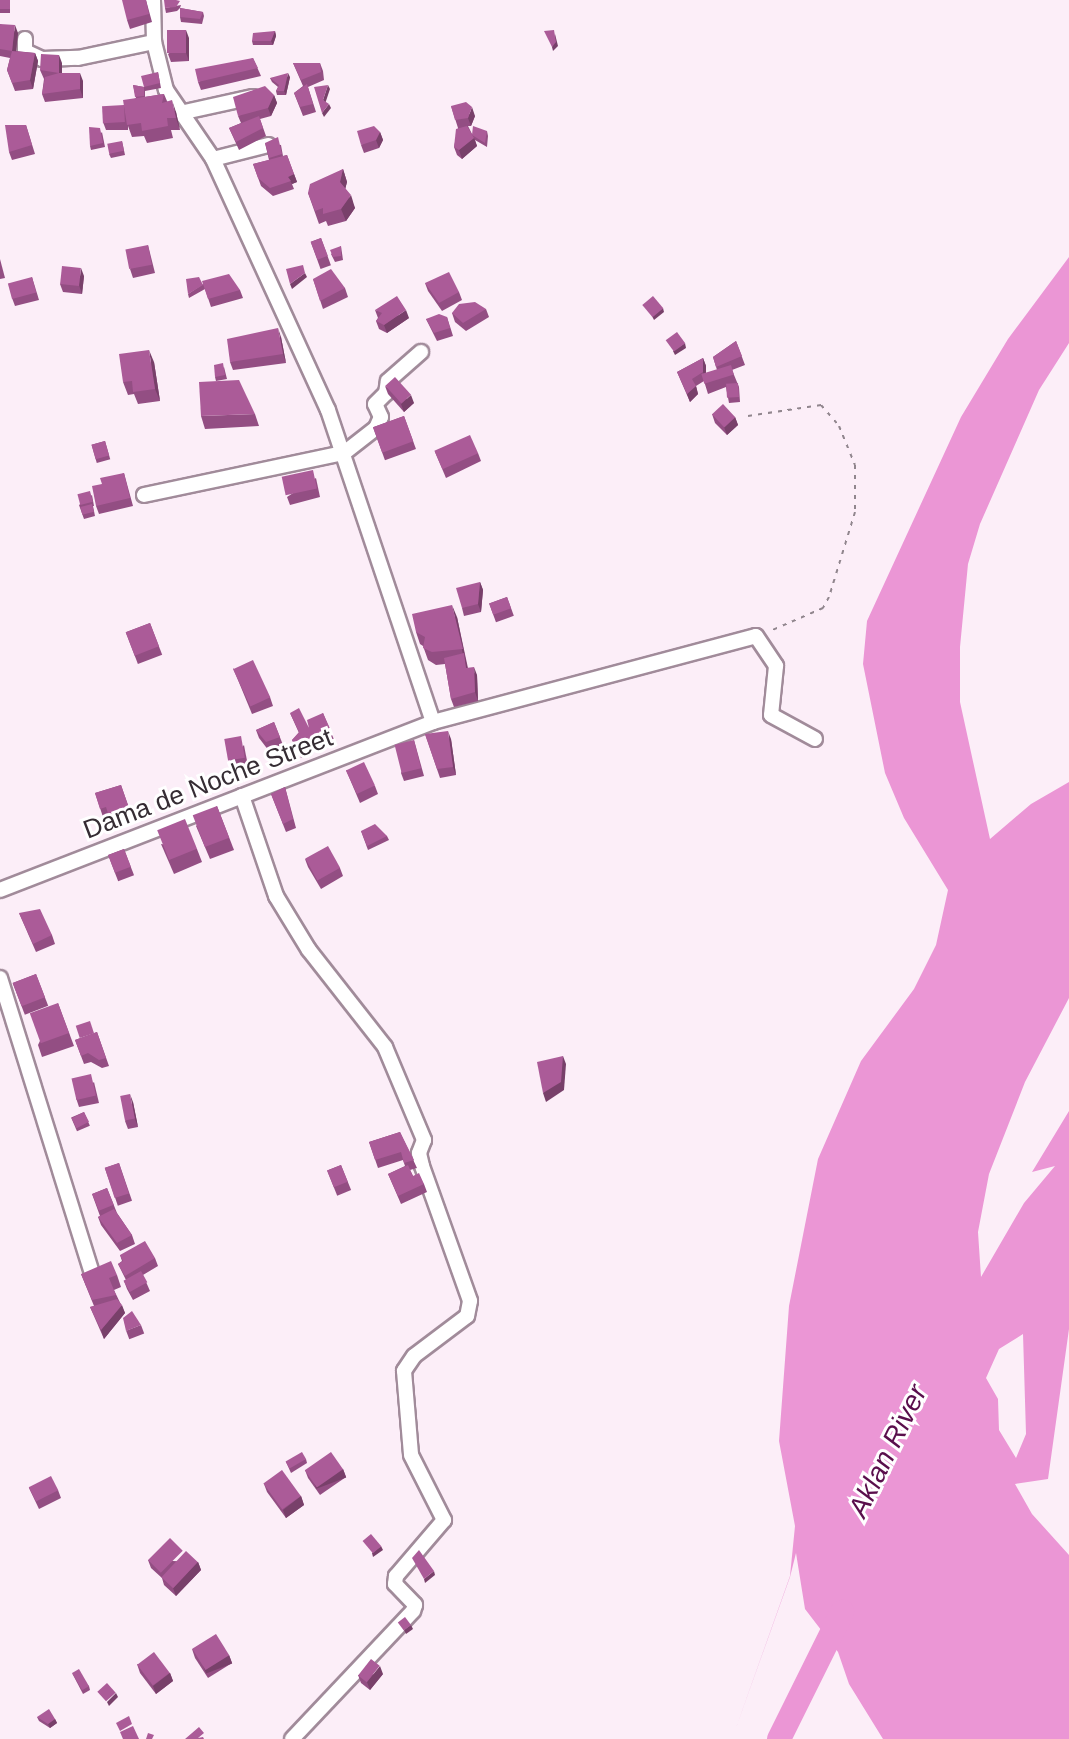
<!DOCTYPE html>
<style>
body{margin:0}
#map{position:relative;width:1069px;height:1739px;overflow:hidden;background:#fceef8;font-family:Helvetica,sans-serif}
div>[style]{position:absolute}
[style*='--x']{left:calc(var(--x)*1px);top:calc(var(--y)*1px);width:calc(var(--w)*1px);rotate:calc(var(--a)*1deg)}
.water>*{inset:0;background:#eb96d5}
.river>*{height:24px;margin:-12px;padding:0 12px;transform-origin:12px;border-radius:12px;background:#eb96d5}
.path>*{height:2px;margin-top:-1px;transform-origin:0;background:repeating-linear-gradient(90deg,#91868e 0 4px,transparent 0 10px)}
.roads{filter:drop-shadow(2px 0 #a18b9a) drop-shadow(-2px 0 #a18b9a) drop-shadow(0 2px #a18b9a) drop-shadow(0 -2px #a18b9a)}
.street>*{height:14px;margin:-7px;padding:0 7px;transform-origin:7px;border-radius:7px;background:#fff}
.wall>*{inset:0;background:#934e83;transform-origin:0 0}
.shaded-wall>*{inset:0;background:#78406a;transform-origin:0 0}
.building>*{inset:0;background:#ab5b98;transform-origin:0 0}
span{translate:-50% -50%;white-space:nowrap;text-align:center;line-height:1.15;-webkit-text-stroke:6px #fff;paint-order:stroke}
.street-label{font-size:26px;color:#352c33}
.water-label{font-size:28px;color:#5a0e4c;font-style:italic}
</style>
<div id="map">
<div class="water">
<div style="clip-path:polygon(evenodd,1069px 257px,1069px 343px,1039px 390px,980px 524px,968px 564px,960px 647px,960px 702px,990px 839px,1031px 804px,1069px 782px,1069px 998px,1025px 1082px,989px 1174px,978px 1232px,981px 1277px,1024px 1203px,1055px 1166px,1032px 1172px,1069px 1111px,1069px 1329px,1048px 1479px,1015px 1484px,1032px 1514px,1069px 1555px,1069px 1739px,883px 1739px,849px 1684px,838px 1652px,805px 1609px,796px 1553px,790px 1577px,732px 1739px,790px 1576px,795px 1526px,779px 1441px,789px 1306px,818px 1159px,861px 1061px,914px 989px,936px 945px,948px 890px,904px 818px,885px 773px,863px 664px,867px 621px,961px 417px,1008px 339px,1069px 257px,1023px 1334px,1026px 1434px,1016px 1458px,999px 1430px,998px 1399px,986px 1378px,999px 1349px,1023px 1334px)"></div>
</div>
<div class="river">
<div style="--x:779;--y:1739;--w:142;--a:-63.6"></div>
</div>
<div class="path">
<div style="--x:748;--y:416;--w:74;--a:-8.6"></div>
<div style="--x:821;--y:405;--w:28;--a:49"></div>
<div style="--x:839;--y:426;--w:42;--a:67.7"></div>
<div style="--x:855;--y:465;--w:47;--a:90"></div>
<div style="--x:855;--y:512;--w:89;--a:107"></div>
<div style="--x:829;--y:597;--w:13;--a:119"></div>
<div style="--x:823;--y:608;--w:58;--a:156.5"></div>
</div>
<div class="roads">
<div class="street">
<div style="--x:153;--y:0;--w:42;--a:88.6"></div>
<div style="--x:154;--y:42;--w:49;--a:76"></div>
<div style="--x:166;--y:90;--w:83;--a:55.7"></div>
<div style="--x:213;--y:159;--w:276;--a:65.4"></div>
<div style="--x:328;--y:410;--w:329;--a:71.4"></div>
<div style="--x:25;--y:39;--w:12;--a:90"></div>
<div style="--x:25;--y:51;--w:19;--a:25"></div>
<div style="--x:42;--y:59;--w:36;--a:-2"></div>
<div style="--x:78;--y:58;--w:78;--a:-11.9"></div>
<div style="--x:180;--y:113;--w:75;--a:-12.4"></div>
<div style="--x:213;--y:159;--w:57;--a:-14.3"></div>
<div style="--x:144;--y:495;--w:204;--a:-11.9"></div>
<div style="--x:344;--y:453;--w:41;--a:-38"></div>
<div style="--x:376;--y:428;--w:12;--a:-66"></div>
<div style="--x:381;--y:417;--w:14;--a:-115"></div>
<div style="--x:375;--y:404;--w:16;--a:-45"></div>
<div style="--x:386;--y:393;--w:12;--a:-81"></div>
<div style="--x:388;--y:381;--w:44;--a:-41.3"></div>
<div style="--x:242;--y:796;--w:106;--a:71.2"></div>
<div style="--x:276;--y:896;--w:63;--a:58.6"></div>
<div style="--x:309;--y:950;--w:123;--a:51.9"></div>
<div style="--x:385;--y:1047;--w:101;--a:67.2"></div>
<div style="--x:424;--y:1140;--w:14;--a:111"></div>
<div style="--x:419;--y:1153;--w:13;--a:77"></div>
<div style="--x:422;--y:1166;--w:143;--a:70.4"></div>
<div style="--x:470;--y:1301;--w:15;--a:101"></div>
<div style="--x:467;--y:1316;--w:66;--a:143"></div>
<div style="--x:414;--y:1356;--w:18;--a:124"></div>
<div style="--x:404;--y:1371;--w:84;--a:85.2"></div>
<div style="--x:411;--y:1455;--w:73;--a:63.1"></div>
<div style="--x:444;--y:1520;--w:74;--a:130.6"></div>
<div style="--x:396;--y:1576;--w:8;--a:97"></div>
<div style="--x:395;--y:1584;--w:29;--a:46"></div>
<div style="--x:415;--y:1605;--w:6;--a:108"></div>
<div style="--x:413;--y:1611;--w:176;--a:133.4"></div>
<div style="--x:0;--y:890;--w:464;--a:-21.2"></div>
<div style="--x:433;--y:722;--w:334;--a:-14.9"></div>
<div style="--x:756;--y:636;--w:36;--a:56"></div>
<div style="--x:776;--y:666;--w:49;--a:95.8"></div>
<div style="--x:771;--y:715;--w:50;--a:28.6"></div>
<div style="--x:0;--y:978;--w:316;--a:72.7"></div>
</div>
</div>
<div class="wall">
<div style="left:0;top:0;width:10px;height:13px"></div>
<div style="clip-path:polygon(146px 0,152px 22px,130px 29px,127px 20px)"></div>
<div style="clip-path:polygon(181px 5px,180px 8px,203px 12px,204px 16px,202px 24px,181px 22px,180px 17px,180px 8px,177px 11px,166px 13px,165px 8px)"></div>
<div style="clip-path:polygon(0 24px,18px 33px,16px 51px,35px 53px,38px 61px,33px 89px,15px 91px,7px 70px,10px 58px,0 56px)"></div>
<div style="clip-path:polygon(275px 31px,276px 36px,273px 45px,253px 45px,252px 41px)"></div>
<div style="clip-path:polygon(189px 38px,189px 61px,171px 62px,168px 54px)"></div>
<div style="clip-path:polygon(253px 58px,261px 76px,201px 90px,198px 82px)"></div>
<div style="clip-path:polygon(62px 63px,62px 73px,83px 81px,83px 98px,45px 102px,42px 94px,44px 79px,40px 70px)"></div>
<div style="clip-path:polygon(293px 63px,320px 63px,323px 71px,324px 80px,308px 87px,316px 112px,303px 116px,294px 93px,303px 86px)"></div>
<div style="clip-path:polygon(158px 72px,161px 88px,145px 91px,145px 97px,164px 94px,167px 101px,176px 112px,180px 130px,171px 130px,173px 138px,147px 143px,144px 136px,132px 137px,128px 126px,128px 130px,106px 130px,103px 122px,124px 105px,136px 98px,133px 85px,144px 87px)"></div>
<div style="clip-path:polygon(290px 77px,286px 95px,277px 95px,276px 91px,278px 87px,272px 82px,270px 78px)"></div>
<div style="clip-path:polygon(274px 95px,277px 103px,271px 116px,260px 119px,266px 136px,239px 150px,229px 128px,241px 123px,238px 116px)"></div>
<div style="clip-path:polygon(451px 106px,475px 116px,471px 126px,468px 126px,472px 134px,487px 131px,488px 136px,487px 147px,475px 140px,477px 146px,462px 159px,457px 155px,454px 147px,458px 128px)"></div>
<div style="clip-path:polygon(26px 125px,35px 154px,12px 160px,9px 152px)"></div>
<div style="clip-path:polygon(102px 132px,105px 147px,91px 150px,90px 146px)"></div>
<div style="clip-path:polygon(380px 132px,383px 140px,379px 148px,364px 153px,361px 145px)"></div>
<div style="clip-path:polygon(122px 141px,125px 155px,111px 158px,109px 154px)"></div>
<div style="clip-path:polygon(265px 143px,281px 145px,283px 156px,287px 155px,297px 182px,292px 184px,294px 189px,273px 196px,261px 186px,253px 164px,269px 160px)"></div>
<div style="clip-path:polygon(343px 169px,347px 182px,345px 189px,355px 208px,346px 221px,328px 226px,326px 221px,319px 224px,308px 193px)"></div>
<div style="left:321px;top:238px;width:29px;height:11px;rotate:70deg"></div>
<div style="clip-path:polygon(148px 245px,155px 273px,133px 278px,130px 269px)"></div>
<div style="clip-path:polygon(341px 246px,343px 260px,335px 262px,331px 254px)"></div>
<div style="clip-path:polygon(0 259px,5px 278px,0 279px)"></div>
<div style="clip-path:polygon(84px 276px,82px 294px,63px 292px,60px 284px)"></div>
<div style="clip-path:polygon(32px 277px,39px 300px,15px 306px,12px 298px)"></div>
<div style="clip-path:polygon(313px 279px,345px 288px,348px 297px,323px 309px)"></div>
<div style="clip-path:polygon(425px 283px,459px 292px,462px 300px,442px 311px,428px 291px)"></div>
<div style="clip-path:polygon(203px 284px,240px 290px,243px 298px,211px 307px,205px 289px,189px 298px,188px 294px)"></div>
<div style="clip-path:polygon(486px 309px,489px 317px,466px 331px,455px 322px,452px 313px)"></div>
<div style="clip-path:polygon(375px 310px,409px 318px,387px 333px,379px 329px,376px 321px,378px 318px)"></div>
<div style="clip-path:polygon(447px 317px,453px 336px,437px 341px,426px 319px)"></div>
<div style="clip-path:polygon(281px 337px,286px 363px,233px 370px,230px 362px)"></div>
<div style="clip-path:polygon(736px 341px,745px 365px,732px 370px,739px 387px,740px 402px,729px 403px,726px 387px,708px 394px,704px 381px,696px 386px,698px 394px,690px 402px,677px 372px,703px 358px,706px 366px,706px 374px,717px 370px,713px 357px)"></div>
<div style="clip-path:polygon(154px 362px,160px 401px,138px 404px,134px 394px,128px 395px,123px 382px)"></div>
<div style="clip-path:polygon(224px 367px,227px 379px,216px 381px,215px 377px)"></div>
<div style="clip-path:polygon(385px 386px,414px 403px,404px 412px,388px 394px)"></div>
<div style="clip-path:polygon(255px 414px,259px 426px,205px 429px,201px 416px)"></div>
<div style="clip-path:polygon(712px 414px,735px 417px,738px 425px,727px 435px,715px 423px)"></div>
<div style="left:404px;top:416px;width:35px;height:33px;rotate:70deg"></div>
<div style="left:105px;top:441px;width:19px;height:14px;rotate:74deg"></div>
<div style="clip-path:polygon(435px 452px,478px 453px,481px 461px,446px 478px)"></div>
<div style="clip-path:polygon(124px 473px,133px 506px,99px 514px,96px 506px,102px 484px)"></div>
<div style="clip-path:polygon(316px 478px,320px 497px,290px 505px,287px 497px)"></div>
<div style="clip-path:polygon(92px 495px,94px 506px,93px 506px,95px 516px,84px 519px,79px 505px)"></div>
<div style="clip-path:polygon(480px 582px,483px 590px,481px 612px,464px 616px,462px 608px)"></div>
<div style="left:507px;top:597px;width:20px;height:19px;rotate:70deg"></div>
<div style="clip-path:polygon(457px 617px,468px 668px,477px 675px,478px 701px,454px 707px,451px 699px,445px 664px,436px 665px,428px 660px,423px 646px,420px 644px,416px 632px)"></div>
<div style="left:150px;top:623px;width:34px;height:26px;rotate:69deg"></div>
<div style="clip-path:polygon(233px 668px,270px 697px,273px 706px,252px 714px)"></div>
<div style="clip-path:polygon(290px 713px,309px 728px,323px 713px,335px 742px,301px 758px,292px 740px,299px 733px)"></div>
<div style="clip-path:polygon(274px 722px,283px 745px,269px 751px,259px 738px,256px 730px)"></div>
<div style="clip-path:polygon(425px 734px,451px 739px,456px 775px,440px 778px)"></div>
<div style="clip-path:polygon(414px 740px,424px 776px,404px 781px,401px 773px)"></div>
<div style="clip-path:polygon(244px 745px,248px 766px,232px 770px,229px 762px)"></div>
<div style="clip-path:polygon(346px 770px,375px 786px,378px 794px,360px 803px)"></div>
<div style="clip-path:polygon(121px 785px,134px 822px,113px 828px,109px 816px,103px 817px,95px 793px)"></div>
<div style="clip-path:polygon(285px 787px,296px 828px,286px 832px,271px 794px)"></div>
<div style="clip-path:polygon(217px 806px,234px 850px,210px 859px,196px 826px)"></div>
<div style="clip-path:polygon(361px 831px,387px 836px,389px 840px,368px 850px)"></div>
<div style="clip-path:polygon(161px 844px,197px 849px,202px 862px,174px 874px)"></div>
<div style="left:124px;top:849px;width:28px;height:17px;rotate:69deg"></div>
<div style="clip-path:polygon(305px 859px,340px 868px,343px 876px,321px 889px,308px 867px)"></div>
<div style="clip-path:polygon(19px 913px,52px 935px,55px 944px,36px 952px)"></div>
<div style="left:36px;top:974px;width:34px;height:25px;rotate:69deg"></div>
<div style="clip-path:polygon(58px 1003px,74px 1046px,42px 1057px,38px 1045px)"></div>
<div style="clip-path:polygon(97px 1032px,109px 1066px,102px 1068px,91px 1062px,84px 1064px,75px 1040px)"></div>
<div style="clip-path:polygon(94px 1082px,99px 1103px,79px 1107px,76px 1098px)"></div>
<div style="clip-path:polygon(133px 1102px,138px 1127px,128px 1129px,125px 1121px)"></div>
<div style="left:84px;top:1112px;width:15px;height:14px;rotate:67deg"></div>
<div style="clip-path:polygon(400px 1132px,417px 1168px,410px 1170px,413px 1176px,424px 1184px,427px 1192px,401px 1204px,388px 1174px,405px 1166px,403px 1160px,378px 1168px,369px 1142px)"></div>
<div style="left:119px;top:1163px;width:40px;height:15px;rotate:71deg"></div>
<div style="left:341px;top:1165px;width:27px;height:15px;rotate:68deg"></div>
<div style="clip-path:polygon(107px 1188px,117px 1213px,132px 1235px,135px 1244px,120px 1251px,101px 1225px,98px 1217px,100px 1216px,92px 1194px)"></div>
<div style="clip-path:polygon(120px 1255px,155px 1258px,158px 1266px,143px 1275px,150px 1291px,133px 1300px,127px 1289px,124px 1281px,126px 1280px,118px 1264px,122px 1261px)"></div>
<div style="clip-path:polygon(81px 1274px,117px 1275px,121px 1287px,114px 1290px,125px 1313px,104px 1339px,90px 1307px,94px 1306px)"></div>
<div style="left:141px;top:1325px;width:9px;height:16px;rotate:69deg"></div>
<div style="clip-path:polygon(306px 1459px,307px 1463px,291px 1473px,286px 1462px)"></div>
<div style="clip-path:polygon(343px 1469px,346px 1477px,320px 1495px,308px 1478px,305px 1470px)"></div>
<div style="clip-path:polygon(264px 1484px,301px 1496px,304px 1505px,286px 1518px,267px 1492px)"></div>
<div style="clip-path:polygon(29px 1488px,58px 1490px,61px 1498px,39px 1509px)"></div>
<div style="clip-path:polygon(148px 1560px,198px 1562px,201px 1570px,176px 1596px,164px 1585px,162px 1578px,151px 1568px)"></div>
<div style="clip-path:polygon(192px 1649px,229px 1655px,232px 1663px,208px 1678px,195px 1658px)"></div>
<div style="clip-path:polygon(137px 1664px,170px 1673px,173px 1681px,156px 1694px,140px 1673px)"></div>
<div style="clip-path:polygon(72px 1673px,89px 1686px,90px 1690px,83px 1694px)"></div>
<div style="clip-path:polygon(383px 1674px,370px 1690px,361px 1683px,358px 1675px)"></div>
<div style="clip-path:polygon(37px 1717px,55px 1719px,57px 1723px,50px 1728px,39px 1721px)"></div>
</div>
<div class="shaded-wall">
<div style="clip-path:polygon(15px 25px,18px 33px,15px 59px,12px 51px)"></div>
<div style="clip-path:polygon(186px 30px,189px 38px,189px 61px,186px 53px)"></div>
<div style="clip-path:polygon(275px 31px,276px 36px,273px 45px,271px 41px)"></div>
<div style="clip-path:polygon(555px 34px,558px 46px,553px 51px,552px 47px)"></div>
<div style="clip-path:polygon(35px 53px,38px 61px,33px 89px,30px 80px)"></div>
<div style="clip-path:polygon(59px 55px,62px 63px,62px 81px,59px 73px)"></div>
<div style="clip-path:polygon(80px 73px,83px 81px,83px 98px,80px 89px)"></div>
<div style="clip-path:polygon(288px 73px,290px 77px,286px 95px,284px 91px)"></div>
<div style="clip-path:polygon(328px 85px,330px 89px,325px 104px,323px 100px)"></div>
<div style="clip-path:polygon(274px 95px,277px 103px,271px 116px,268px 108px)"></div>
<div style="clip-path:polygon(172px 100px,176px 112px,180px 130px,176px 118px)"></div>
<div style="clip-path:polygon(329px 104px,331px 108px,324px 117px,322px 113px)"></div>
<div style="clip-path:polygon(472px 107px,475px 116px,471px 126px,468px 118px)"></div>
<div style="clip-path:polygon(380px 132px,383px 140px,379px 148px,376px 140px)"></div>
<div style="clip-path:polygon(474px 138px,477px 146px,462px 159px,459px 150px)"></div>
<div style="clip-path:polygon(343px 169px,347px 182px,344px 194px,340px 182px)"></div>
<div style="clip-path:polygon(294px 174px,297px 182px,292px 184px,288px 177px)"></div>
<div style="clip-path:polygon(351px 195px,355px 208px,346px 221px,341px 209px)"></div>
<div style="clip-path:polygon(81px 268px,84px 276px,82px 294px,79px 285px)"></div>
<div style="clip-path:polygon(305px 273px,307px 277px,292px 289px,290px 284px)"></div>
<div style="clip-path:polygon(663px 308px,664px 312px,654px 320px,652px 316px)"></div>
<div style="clip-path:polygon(406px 310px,409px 318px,387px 333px,384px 325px)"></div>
<div style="clip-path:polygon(278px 328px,281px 337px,286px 363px,283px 354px)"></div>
<div style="clip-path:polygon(685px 343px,686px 348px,675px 355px,673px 351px)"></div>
<div style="clip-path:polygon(149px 350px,154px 362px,160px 401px,155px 389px)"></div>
<div style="clip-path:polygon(703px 358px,706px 366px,706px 380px,703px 372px)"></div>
<div style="clip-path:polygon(696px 386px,698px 394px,690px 402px,687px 394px)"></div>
<div style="clip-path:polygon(411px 395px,414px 403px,404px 412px,401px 404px)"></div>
<div style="clip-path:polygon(735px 417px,738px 425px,727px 435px,724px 427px)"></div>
<div style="clip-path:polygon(480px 582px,483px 590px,481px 612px,478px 604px)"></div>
<div style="clip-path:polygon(452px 605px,457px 617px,469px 676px,466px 668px)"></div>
<div style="clip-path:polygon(474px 667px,477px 675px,478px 701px,475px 692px)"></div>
<div style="clip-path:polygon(448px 731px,451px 739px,456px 775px,453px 767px)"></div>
<div style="clip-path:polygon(563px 1056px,566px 1064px,564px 1090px,546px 1102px,543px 1093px)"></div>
<div style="clip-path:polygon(130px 1094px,133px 1102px,138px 1127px,135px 1119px)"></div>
<div style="clip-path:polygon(122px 1305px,125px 1313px,104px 1339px,101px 1330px)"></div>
<div style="left:343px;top:1469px;width:9px;height:32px;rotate:69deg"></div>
<div style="clip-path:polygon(301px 1496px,304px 1505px,286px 1518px,283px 1510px)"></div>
<div style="clip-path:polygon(381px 1546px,383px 1550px,373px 1557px,372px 1553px)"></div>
<div style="clip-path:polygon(198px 1562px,201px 1570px,176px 1596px,173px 1588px)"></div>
<div style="clip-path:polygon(434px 1571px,435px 1575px,425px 1583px,424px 1579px)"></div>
<div style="clip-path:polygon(411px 1625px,413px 1629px,406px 1634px,404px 1630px)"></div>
<div style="left:229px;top:1655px;width:9px;height:28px;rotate:69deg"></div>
<div style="clip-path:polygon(380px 1666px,383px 1674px,370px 1690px,367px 1682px)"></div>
<div style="clip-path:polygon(170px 1673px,173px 1681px,156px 1694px,153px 1686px)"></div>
<div style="clip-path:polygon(116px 1693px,118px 1697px,109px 1706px,107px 1702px)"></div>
<div style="clip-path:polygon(55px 1719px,57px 1723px,50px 1728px,48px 1724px)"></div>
</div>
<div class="building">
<div style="left:0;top:0;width:10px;height:9px"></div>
<div style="clip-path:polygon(122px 0,146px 0,149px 14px,127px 20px)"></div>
<div style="clip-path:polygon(164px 0,176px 0,180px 1px,176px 7px,165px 8px)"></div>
<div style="clip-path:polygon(180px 8px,203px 12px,200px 19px,180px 17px)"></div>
<div style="clip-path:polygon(0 24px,15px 25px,12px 51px,0 49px)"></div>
<div style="left:186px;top:30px;width:23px;height:19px;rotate:90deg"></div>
<div style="clip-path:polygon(554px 30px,556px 42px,552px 47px,544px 31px)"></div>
<div style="clip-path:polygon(275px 31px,271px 41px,252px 41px,253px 33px)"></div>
<div style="clip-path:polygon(12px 51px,35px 53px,30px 80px,12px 83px,7px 70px)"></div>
<div style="clip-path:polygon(41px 54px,59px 55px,59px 73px,80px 73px,80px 89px,42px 94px,45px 77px,59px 73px,40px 70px)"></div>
<div style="clip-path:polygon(253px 58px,258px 68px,198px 82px,195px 69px)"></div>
<div style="clip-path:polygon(293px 63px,320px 63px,321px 72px,301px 80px)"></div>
<div style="clip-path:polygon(158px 72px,160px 83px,144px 87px,144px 96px,135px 97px,133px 85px,144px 87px,141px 76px)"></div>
<div style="clip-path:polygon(288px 73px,284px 91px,276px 91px,279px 85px,270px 78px)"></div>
<div style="clip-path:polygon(307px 84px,313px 104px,300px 107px,294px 93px)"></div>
<div style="clip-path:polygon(328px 85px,323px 100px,329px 104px,322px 113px,314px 87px)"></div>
<div style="clip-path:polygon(265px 86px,274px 95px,268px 108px,238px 116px,233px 97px)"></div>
<div style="clip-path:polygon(164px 94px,162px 103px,172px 100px,176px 118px,167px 118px,168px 126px,142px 131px,141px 123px,127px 125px,123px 100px)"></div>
<div style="clip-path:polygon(466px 102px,472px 107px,468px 118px,455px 120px,451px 106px)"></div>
<div style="left:124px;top:105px;width:17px;height:22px;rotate:87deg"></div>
<div style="clip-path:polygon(259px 116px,263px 128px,236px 142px,229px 128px)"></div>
<div style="clip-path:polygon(5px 125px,26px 125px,32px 145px,9px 152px)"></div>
<div style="clip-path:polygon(374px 126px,380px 132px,376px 140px,361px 145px,357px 131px)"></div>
<div style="clip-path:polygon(467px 126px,474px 138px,459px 150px,454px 147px,456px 129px)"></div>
<div style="clip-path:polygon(473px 126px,487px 131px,485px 143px,472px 135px)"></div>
<div style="clip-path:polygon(89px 127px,100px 128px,103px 143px,90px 146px)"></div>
<div style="clip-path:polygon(278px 137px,282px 154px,269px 158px,265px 143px)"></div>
<div style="left:122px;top:141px;width:10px;height:15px;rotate:79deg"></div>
<div style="clip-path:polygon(287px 155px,294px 174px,288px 177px,291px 181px,270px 188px,258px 178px,253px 164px)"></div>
<div style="clip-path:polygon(343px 169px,340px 182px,351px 195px,341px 209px,323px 214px,323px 208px,315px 211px,308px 193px,310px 184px)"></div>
<div style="left:321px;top:238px;width:19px;height:11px;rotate:69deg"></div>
<div style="left:148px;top:245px;width:20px;height:23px;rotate:79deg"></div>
<div style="clip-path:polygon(341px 246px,341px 256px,333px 257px,330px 250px)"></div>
<div style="clip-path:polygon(303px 265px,305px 273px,290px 284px,286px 269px)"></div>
<div style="left:62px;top:266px;width:19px;height:18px;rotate:6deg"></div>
<div style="clip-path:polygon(331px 269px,345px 288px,320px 301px,313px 279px)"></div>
<div style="clip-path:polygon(449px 272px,459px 292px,439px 303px,425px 283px)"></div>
<div style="clip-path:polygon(229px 274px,240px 290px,208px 299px,202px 281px)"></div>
<div style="left:32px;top:277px;width:16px;height:25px;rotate:75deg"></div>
<div style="clip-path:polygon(199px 277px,203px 285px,188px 294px,186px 279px)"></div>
<div style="clip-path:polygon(397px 296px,406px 310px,384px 325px,376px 321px,382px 313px,375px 310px)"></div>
<div style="left:653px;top:296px;width:16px;height:14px;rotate:50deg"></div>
<div style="clip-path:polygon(475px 302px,486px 309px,463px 323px,452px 313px,459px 304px)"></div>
<div style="clip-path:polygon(439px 314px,447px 317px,450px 328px,434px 333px,426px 319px)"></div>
<div style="clip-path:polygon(278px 328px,283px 354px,230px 362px,227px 339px)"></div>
<div style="left:677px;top:332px;width:14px;height:14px;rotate:54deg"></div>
<div style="clip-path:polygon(736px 341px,742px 356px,716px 367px,713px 357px)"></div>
<div style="clip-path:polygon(149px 350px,155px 389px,133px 392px,132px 381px,123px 382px,119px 354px)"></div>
<div style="clip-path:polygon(703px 358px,703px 372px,692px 379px,696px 386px,687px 394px,677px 372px)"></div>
<div style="clip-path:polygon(223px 363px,225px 375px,215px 377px,214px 365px)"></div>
<div style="left:731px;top:365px;width:10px;height:31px;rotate:73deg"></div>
<div style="left:395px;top:377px;width:24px;height:13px;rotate:48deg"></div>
<div style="clip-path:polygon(239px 380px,255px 414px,201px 416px,199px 382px)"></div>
<div style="left:738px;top:383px;width:14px;height:12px;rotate:86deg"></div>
<div style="left:723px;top:404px;width:18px;height:15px;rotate:47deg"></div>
<div style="left:404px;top:416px;width:27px;height:33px;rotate:70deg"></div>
<div style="left:470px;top:435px;width:20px;height:39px;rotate:66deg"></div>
<div style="left:105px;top:441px;width:15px;height:14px;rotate:74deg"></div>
<div style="left:313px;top:470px;width:19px;height:32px;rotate:78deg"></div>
<div style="clip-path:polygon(124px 473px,130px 498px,96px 506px,92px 486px,102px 484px,100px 478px)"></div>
<div style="left:90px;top:491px;width:11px;height:13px;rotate:75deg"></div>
<div style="left:92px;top:504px;width:8px;height:12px;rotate:76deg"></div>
<div style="clip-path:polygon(480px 582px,478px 604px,462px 608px,456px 588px)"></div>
<div style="left:507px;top:597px;width:12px;height:19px;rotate:70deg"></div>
<div style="clip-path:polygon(452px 605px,463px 649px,432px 652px,423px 648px,425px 637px,416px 632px,412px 614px)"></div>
<div style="left:150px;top:623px;width:25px;height:26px;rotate:69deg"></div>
<div style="clip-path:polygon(464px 653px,466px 668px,474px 667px,475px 692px,451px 699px,444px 658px)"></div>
<div style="left:253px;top:660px;width:41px;height:22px;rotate:65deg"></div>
<div style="clip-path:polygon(299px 708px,309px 728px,307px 720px,323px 713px,332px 733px,298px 750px,292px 740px,299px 732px,290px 713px)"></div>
<div style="clip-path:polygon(274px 722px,280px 737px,266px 742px,256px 730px)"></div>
<div style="clip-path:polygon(448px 731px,453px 767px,437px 769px,425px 734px)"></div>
<div style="left:241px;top:736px;width:22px;height:17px;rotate:80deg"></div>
<div style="left:414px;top:740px;width:29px;height:20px;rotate:76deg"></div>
<div style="left:364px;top:762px;width:26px;height:20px;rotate:65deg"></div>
<div style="clip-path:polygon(121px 785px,131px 814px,110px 820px,106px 807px,100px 809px,95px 793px)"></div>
<div style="clip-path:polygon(285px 787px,293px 819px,283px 824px,271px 794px)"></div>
<div style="left:217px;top:806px;width:34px;height:26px;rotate:69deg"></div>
<div style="left:185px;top:819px;width:32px;height:30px;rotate:68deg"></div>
<div style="clip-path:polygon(375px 824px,387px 836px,367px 846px,361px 831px)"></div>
<div style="left:328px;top:846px;width:25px;height:26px;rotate:61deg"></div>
<div style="left:124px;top:849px;width:19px;height:17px;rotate:69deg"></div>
<div style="clip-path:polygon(40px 909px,52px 935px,33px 944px,19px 913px)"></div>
<div style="left:36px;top:974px;width:25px;height:25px;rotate:69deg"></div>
<div style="left:58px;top:1003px;width:32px;height:30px;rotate:70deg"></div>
<div style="left:90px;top:1021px;width:13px;height:15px;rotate:72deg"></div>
<div style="clip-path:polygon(97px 1032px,106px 1058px,99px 1060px,88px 1053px,81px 1056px,75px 1040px)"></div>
<div style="clip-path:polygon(563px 1056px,561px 1082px,543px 1093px,537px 1062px)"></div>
<div style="left:91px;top:1074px;width:22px;height:20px;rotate:77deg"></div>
<div style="left:130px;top:1094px;width:25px;height:10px;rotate:79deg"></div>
<div style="left:84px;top:1112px;width:11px;height:14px;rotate:63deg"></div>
<div style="clip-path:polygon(400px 1132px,414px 1160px,404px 1163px,401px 1152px,375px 1160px,369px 1142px)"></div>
<div style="left:119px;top:1163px;width:32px;height:15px;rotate:72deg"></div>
<div style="left:341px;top:1165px;width:18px;height:15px;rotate:68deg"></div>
<div style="clip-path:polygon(408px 1165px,413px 1176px,419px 1173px,424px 1184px,398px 1196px,388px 1174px)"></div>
<div style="left:107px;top:1188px;width:18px;height:16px;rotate:68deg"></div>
<div style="clip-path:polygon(114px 1209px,132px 1235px,117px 1243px,98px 1217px)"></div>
<div style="clip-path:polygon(145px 1241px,155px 1258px,125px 1276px,118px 1264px,123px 1261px,120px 1255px)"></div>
<div style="clip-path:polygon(111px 1261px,117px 1275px,109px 1278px,116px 1295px,92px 1300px,81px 1274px)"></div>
<div style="left:141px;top:1271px;width:13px;height:20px;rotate:61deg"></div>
<div style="clip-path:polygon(117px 1299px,122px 1305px,101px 1330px,90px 1307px)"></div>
<div style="clip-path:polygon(132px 1311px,141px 1325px,126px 1331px,123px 1318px)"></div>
<div style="left:302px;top:1452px;width:8px;height:19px;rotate:60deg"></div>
<div style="left:331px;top:1452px;width:21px;height:32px;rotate:55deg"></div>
<div style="left:282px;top:1470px;width:32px;height:23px;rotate:54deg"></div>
<div style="left:51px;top:1476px;width:16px;height:25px;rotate:63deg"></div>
<div style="left:371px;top:1534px;width:16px;height:11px;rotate:50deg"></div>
<div style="left:170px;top:1538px;width:18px;height:31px;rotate:45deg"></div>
<div style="clip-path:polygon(419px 1550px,434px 1571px,424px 1579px,412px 1558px)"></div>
<div style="left:186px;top:1551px;width:16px;height:36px;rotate:43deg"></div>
<div style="left:405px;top:1617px;width:10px;height:9px;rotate:53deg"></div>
<div style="left:216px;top:1634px;width:25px;height:28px;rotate:58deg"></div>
<div style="left:154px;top:1652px;width:26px;height:21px;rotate:53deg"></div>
<div style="left:371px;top:1659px;width:11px;height:21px;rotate:38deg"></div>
<div style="left:79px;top:1669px;width:20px;height:8px;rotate:60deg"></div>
<div style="left:107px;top:1683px;width:13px;height:13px;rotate:48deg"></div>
<div style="clip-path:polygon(49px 1709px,55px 1719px,48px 1724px,37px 1717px)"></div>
<div style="clip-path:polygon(129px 1716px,132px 1724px,120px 1731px,116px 1723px)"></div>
<div style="clip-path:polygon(133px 1726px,139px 1739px,123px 1739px,120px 1732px)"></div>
<div style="clip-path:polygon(199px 1727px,204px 1733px,198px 1738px,203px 1737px,204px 1739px,185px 1739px)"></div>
<div style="clip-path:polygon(148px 1733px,154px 1735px,152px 1739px,146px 1739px)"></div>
</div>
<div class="street-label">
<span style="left:208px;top:784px;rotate:-21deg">Dama de Noche Street</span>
</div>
<div class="water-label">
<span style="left:888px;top:1451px;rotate:-64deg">Aklan River</span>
</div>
</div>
